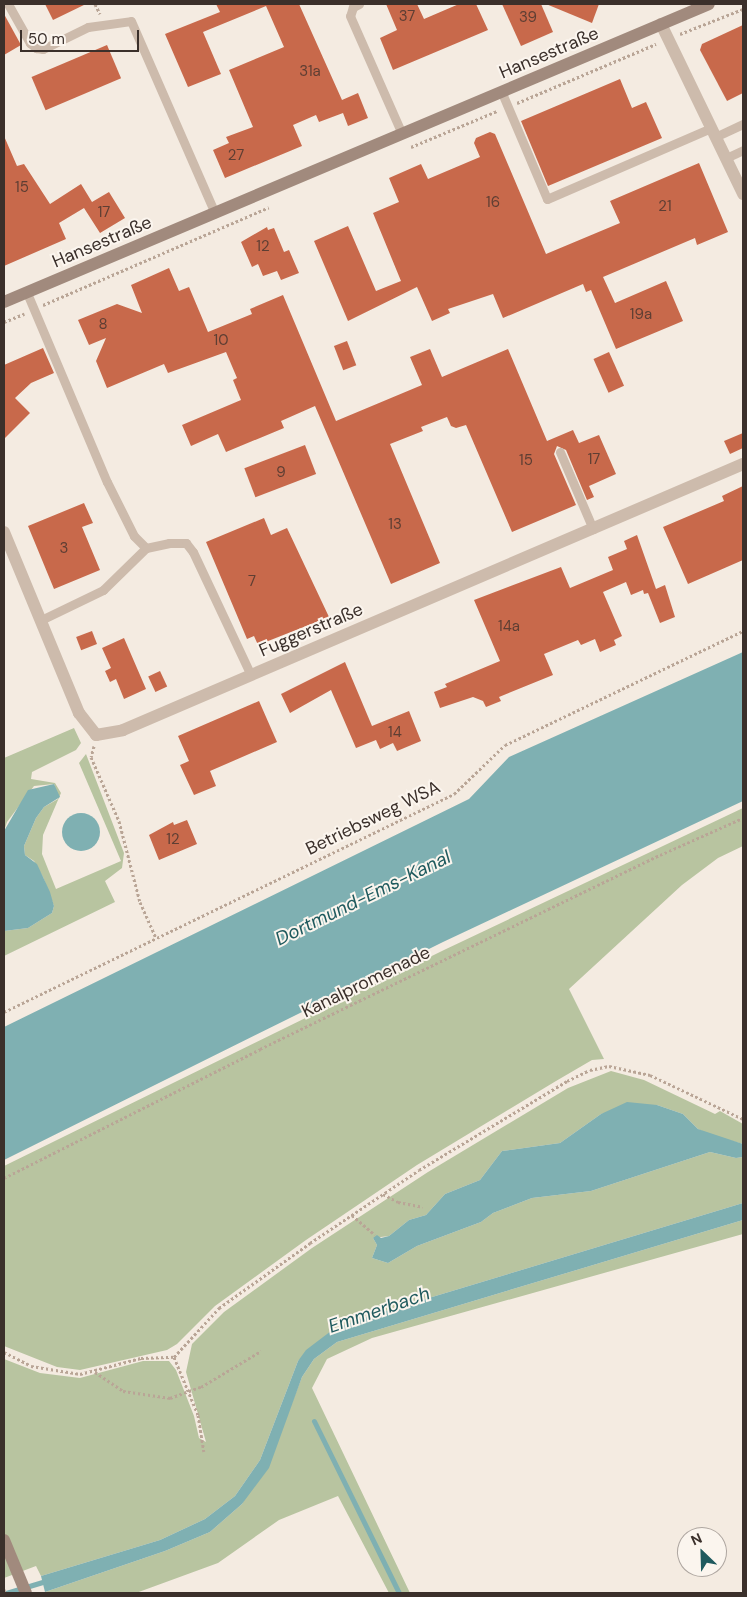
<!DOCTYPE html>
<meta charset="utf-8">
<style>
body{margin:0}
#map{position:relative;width:747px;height:1597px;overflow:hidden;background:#f4ebe1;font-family:"DM Sans",sans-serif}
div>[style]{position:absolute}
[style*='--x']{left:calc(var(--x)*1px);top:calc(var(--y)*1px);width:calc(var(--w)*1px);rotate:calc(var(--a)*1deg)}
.green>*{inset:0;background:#b8c4a0}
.water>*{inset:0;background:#7fb0b2}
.round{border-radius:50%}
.stream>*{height:5px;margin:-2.5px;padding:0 2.5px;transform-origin:2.5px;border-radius:2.5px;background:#7fb0b2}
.building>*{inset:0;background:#c8694b;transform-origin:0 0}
.path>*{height:3px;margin-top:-1.5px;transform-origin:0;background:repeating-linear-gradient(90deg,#b9a596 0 2.5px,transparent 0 5px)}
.lane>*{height:9px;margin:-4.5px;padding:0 4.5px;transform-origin:4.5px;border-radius:4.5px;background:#cdbbac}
.street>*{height:12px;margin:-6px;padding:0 6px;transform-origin:6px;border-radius:6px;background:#cdbbac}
.secondary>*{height:12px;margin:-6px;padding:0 6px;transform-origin:6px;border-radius:6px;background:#a18a7d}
span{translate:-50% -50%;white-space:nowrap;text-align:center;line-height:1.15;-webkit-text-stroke:4px #fbf5ee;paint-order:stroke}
.number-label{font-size:15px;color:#5e3e33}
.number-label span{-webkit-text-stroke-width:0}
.street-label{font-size:18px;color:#3b302b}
.water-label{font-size:19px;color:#1f5a5e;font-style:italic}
.frame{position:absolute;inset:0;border:5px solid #3b302b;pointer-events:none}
.north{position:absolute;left:677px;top:1527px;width:50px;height:50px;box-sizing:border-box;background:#fbf5ee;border:1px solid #aea6a0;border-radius:50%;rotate:336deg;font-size:14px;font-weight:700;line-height:20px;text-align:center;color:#3b302b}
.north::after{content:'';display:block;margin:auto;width:18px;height:22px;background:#1f5a5e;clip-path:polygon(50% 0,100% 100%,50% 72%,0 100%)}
.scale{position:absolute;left:20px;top:30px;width:119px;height:22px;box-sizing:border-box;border:2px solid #3b302b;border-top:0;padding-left:6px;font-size:15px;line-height:18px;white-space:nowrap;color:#3b302b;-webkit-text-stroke:4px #fbf5ee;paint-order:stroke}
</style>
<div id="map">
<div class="green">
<div style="clip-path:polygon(74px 728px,81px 743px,76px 750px,32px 772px,31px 779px,55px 783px,61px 793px,43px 835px,42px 854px,56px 889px,121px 861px,79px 763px,86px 754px,124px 853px,122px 868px,105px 881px,115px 902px,4px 956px,4px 931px,28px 928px,52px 913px,54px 906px,43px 877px,34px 861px,25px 855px,24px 846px,36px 818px,44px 807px,58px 799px,54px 784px,34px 786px,7px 822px,4px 831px,4px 758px)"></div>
<div style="clip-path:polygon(743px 808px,743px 846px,718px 858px,682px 885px,569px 989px,604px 1059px,592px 1060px,556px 1081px,417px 1165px,306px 1240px,215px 1306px,177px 1344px,167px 1350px,80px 1370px,57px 1367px,4px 1346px,4px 1166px,444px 950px)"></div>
<div style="clip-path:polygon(611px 1071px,644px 1080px,715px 1114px,720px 1111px,743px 1124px,743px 1144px,710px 1135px,698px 1129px,683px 1114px,657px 1105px,601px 1114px,560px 1143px,502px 1151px,480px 1180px,445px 1194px,426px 1215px,409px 1220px,389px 1236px,373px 1238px,377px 1245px,372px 1258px,388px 1263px,417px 1246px,481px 1222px,493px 1213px,532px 1198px,591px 1191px,710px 1152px,736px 1158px,743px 1157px,743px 1203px,356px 1320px,331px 1331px,298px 1361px,260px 1460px,235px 1496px,205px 1519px,160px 1540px,41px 1576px,36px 1566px,4px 1578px,4px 1359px,40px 1373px,80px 1378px,143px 1361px,169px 1361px,176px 1370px,194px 1416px,199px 1438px,206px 1442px,186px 1372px,192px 1344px,224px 1312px,312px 1248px,428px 1172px,568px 1088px)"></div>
<div style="clip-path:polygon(743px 1220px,743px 1234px,372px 1338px,327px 1359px,312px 1388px,410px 1593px,389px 1593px,338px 1496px,279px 1520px,218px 1563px,136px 1593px,45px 1592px,165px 1551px,210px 1532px,242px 1504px,286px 1418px,302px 1377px,314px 1359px,337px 1342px)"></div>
</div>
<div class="water">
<div style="clip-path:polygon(743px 652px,743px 801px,443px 942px,4px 1160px,4px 1027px,469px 799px,509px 757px)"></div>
<div style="clip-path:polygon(54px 784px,60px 797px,44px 807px,36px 818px,24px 846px,25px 855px,37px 864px,50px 892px,54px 906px,52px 913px,28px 928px,4px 931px,4px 831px,28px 790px)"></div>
<div class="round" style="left:62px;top:813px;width:38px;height:38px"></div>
<div style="clip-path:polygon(627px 1102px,657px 1105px,683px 1114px,698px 1129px,743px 1144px,743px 1157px,736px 1158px,710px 1152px,591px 1191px,532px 1198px,493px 1213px,481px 1222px,417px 1246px,388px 1263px,372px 1258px,377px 1245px,373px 1238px,377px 1235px,381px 1238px,389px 1236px,409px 1220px,426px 1215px,445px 1194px,480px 1180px,502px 1151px,560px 1143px,601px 1114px)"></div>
<div style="clip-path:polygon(743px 1203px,743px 1220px,337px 1342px,314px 1359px,302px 1377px,269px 1468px,242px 1504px,210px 1532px,165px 1551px,45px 1592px,41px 1576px,160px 1540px,205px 1519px,235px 1496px,260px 1460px,298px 1361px,306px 1350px,331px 1331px,356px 1320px)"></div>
</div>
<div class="stream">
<div style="--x:314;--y:1421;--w:192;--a:63.7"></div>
<div style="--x:6;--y:1593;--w:45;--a:-16.8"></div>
</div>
<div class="building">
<div style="clip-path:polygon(45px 4px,86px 4px,53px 20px)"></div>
<div style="clip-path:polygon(216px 4px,299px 4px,342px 100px,358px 93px,368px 118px,348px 126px,343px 113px,319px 122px,316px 115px,293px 125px,302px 146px,225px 178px,213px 150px,229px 143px,226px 137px,253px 127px,229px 70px,284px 47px,266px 6px,203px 32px,221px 74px,188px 87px,165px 34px,220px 12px)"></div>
<div style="clip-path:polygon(386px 4px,417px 4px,424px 19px,459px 4px,476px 4px,488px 30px,393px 70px,380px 38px,397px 30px)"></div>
<div style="clip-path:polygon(502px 4px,541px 4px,553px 32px,521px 46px)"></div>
<div style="clip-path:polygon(546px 4px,599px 4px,592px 23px)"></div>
<div style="clip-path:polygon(4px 14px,21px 45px,4px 55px)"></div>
<div style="clip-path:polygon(743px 25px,743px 93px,727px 101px,700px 50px,702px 44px)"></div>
<div style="left:107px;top:45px;width:36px;height:82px;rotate:67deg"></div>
<div style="clip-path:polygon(620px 79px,632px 108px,646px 102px,662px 138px,548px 186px,521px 121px)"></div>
<div style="clip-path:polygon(490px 132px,495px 134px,546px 254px,620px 223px,610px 201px,699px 163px,728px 232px,697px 245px,695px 238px,603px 277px,615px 303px,666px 281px,683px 321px,616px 349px,591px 290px,586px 292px,583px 284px,503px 318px,493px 294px,448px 309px,450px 313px,432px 321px,417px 287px,348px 321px,314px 241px,348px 226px,376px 291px,401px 281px,373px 213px,399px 202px,389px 178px,421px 164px,428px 179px,480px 157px,474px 143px,476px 138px)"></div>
<div style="clip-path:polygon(4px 136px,17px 166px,24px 164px,50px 204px,81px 184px,92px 202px,109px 192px,125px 218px,100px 233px,84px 208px,59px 223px,66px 239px,4px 266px)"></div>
<div style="clip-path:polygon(267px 227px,268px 230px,274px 228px,284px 252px,289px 250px,299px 273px,281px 280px,277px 271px,263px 276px,258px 264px,252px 267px,241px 242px)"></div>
<div style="clip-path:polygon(169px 268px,179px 291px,189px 287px,208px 332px,252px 314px,250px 309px,283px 295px,336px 421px,422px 385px,410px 357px,430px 349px,442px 377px,508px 349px,547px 441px,573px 430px,579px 443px,599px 435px,616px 474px,589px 486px,594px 497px,587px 500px,566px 450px,557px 446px,554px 454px,576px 505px,512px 532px,466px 425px,456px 428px,451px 426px,447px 417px,421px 427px,423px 431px,390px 444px,440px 563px,391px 584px,315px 406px,281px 421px,284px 428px,226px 452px,218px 434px,191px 446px,182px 425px,241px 400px,233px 380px,237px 378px,226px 352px,168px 373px,164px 364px,107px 388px,96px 361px,106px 338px,89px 345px,78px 320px,117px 304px,142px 313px,131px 285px)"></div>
<div style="left:347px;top:341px;width:26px;height:14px;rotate:69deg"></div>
<div style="clip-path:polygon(43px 348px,54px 373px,31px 383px,15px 398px,30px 413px,4px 439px,4px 365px)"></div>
<div style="left:609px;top:352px;width:37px;height:17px;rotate:66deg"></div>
<div style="clip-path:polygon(743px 433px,743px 448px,730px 454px,724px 441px)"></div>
<div style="left:305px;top:445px;width:31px;height:65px;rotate:69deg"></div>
<div style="clip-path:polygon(743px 486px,743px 560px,688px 584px,663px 527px,724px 501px,722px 496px)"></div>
<div style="clip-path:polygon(84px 503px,93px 523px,82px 527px,100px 570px,54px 589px,28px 526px)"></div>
<div style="clip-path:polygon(264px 518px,271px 535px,287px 528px,329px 617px,258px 645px,254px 636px,247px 639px,206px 542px)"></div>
<div style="clip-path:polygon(637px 535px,656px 589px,665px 585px,675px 617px,660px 623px,648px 593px,644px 594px,643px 590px,631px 595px,626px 582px,603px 592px,622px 636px,614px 640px,616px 645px,600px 652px,595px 639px,581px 645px,578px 640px,544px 654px,553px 675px,499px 697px,501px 701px,486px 707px,483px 701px,473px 697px,440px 708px,434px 692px,447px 687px,445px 684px,500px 661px,474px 600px,561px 567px,570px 588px,613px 570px,608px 557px,627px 549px,624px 541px)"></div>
<div style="left:92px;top:631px;width:14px;height:17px;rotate:69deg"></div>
<div style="clip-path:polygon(124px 638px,146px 689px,124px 699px,116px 679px,110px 682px,105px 671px,111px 668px,102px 648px)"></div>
<div style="clip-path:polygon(345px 662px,372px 726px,409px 711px,421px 741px,397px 751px,393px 743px,380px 749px,376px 740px,356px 748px,331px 690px,290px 713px,281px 694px)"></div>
<div style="left:160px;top:671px;width:17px;height:13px;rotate:65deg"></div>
<div style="clip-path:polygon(259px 701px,277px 742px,210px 771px,216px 786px,194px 795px,180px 765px,189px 761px,178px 736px)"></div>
<div style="clip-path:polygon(187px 820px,197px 844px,159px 860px,149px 835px,173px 822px,174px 825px)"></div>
</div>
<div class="path">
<div style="--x:95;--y:4;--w:11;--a:63"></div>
<div style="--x:680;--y:34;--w:68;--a:-21.6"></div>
<div style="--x:517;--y:103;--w:151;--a:-23"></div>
<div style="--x:411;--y:147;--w:93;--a:-22.7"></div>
<div style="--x:43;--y:305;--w:246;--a:-23.4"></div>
<div style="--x:4;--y:322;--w:22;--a:-22"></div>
<div style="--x:94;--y:746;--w:11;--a:105"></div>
<div style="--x:91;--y:757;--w:70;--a:66.4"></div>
<div style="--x:119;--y:821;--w:84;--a:75.5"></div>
<div style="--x:140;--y:902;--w:39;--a:66"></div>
<div style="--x:4;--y:1012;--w:500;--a:-25.85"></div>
<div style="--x:454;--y:794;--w:71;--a:-43.9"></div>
<div style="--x:505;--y:745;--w:264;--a:-25.6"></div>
<div style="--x:4;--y:1178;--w:287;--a:-26.7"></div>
<div style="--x:260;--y:1049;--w:445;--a:-25.9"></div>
<div style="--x:660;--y:855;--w:91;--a:-24"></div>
<div style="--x:383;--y:1194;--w:17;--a:28"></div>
<div style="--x:398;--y:1202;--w:25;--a:11"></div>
<div style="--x:352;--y:1215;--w:30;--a:41"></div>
<div style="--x:4;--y:1352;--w:30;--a:27"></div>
<div style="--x:31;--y:1366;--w:50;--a:9.3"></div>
<div style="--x:80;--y:1374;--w:63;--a:-14.7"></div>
<div style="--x:141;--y:1358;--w:33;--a:-2"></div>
<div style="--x:174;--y:1357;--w:67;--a:-47.4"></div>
<div style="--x:219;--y:1308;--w:112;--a:-35.5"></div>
<div style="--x:310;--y:1243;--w:131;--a:-33.8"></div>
<div style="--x:419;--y:1170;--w:173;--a:-31"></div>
<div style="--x:567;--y:1081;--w:25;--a:-26"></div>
<div style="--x:590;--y:1070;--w:19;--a:-12"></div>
<div style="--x:609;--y:1066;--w:42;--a:12.4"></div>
<div style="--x:650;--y:1075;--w:103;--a:25.3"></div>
<div style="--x:174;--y:1357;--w:63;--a:67.5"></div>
<div style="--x:198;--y:1415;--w:37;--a:81"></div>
<div style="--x:95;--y:1372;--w:34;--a:34"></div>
<div style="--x:123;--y:1391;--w:48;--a:8.5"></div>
<div style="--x:170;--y:1398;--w:33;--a:-20"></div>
<div style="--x:201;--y:1387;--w:70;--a:-31"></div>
<div style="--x:4;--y:1589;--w:4;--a:76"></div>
</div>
<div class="lane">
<div style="--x:8;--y:4;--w:45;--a:60.6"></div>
<div style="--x:30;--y:43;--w:8;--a:40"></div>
<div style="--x:36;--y:48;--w:7;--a:8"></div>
<div style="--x:43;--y:49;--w:50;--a:-26.1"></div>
<div style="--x:88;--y:27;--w:43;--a:-7.9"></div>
<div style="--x:131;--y:21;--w:210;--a:66.4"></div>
<div style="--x:359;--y:4;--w:7;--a:153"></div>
<div style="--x:353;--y:7;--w:9;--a:108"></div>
<div style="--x:350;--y:16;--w:129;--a:66.2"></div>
<div style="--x:502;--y:93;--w:115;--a:67"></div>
<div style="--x:547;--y:199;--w:179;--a:-23.4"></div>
<div style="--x:715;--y:137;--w:31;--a:-25"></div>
<div style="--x:726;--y:158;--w:19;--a:-25"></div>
<div style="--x:27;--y:293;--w:205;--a:67.1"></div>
<div style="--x:107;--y:482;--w:60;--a:63.4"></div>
<div style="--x:134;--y:536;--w:17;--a:45"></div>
<div style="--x:146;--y:548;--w:24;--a:-12"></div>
<div style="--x:169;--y:543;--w:17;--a:0"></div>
<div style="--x:186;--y:543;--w:11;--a:52"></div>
<div style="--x:193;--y:552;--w:136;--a:64.8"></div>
<div style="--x:560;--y:452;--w:84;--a:66.8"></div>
<div style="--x:41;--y:620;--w:69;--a:-25.8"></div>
<div style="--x:103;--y:590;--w:60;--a:-44.3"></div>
</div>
<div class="street">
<div style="--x:661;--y:24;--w:189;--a:64.2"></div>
<div style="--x:4;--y:532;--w:196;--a:67.5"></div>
<div style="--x:79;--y:713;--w:28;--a:52"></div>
<div style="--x:96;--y:735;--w:27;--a:-10"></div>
<div style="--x:123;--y:730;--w:675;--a:-23.22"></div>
</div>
<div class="secondary">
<div style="--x:4;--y:302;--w:765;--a:-22.91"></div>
<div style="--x:4;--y:1540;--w:57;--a:67.5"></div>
</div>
<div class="number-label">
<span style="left:407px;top:17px">37</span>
<span style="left:528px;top:18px">39</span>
<span style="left:310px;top:72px">31a</span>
<span style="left:236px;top:156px">27</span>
<span style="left:22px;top:188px">15</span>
<span style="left:493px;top:203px">16</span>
<span style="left:665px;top:207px">21</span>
<span style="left:104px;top:213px">17</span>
<span style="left:263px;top:247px">12</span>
<span style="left:641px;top:315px">19a</span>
<span style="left:103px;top:325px">8</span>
<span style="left:221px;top:341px">10</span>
<span style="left:594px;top:460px">17</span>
<span style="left:526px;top:461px">15</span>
<span style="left:281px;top:473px">9</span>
<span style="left:395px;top:525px">13</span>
<span style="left:64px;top:549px">3</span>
<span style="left:252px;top:582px">7</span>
<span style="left:509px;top:627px">14a</span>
<span style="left:395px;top:733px">14</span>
<span style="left:173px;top:840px">12</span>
</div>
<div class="street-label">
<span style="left:549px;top:53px;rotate:-23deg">Hansestraße</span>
<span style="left:102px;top:242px;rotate:-23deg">Hansestraße</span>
<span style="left:311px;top:630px;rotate:-23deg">Fuggerstraße</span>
<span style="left:373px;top:818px;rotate:-26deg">Betriebsweg WSA</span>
<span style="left:366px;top:982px;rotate:-26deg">Kanalpromenade</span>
</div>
<div class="water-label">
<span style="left:363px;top:898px;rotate:-26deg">Dortmund-Ems-Kanal</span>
<span style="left:379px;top:1310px;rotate:-19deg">Emmerbach</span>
</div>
<div class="frame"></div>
<div class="north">N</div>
<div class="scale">50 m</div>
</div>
